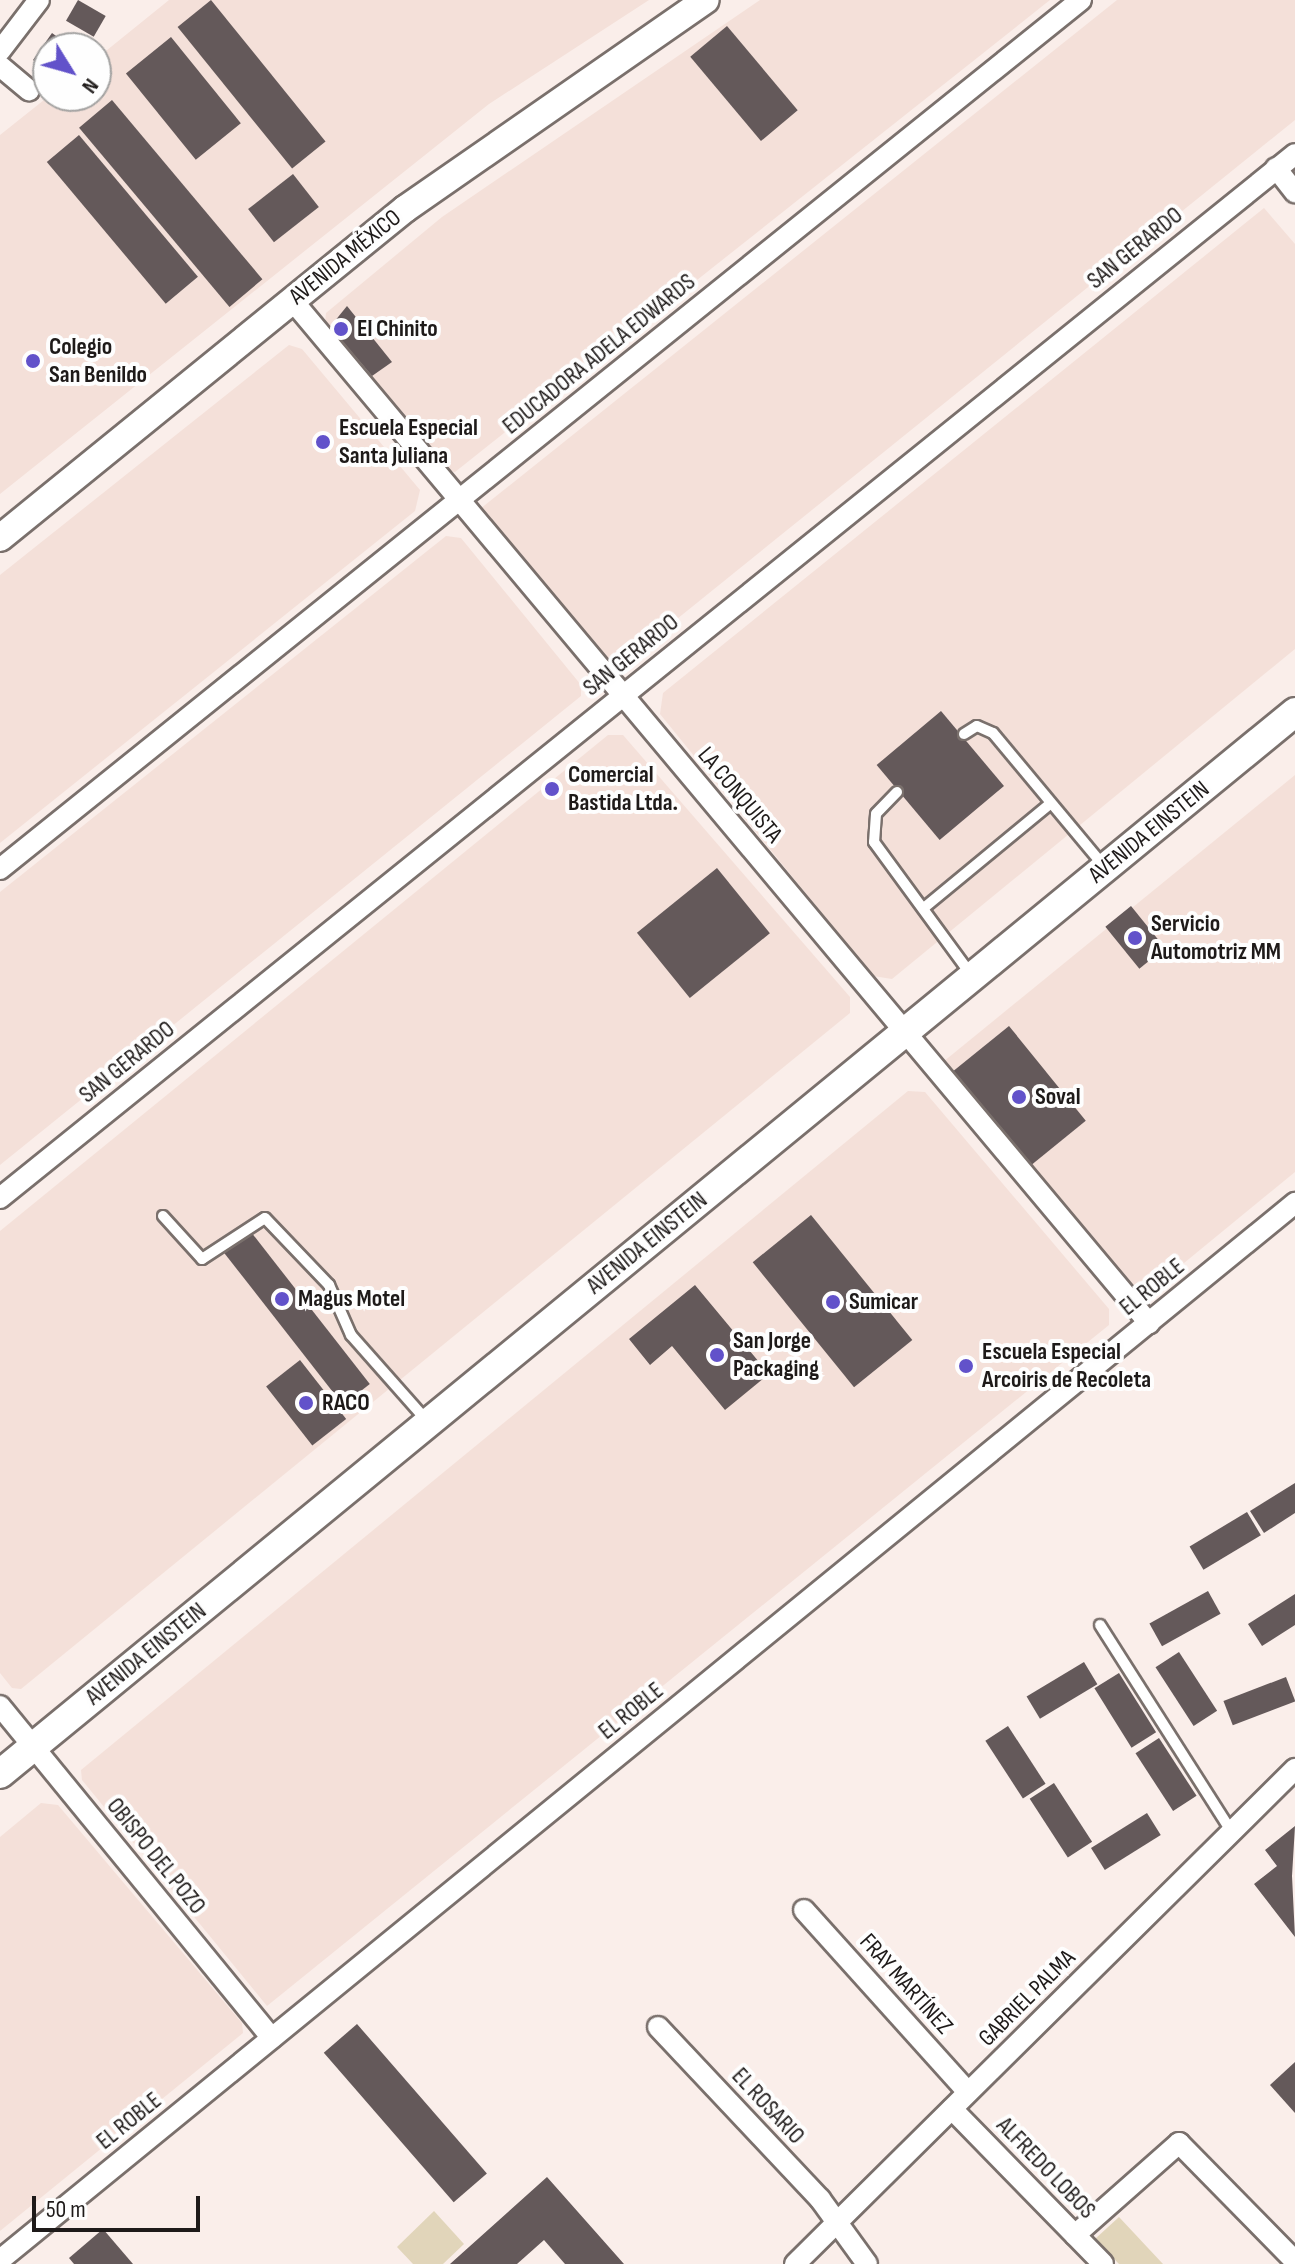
<!DOCTYPE html>
<meta charset="utf-8">
<style>
body{margin:0}
#map{position:relative;width:1295px;height:2264px;overflow:hidden;background:#faeeea;font-family:"Sofia Sans Condensed",sans-serif}
div>[style]{position:absolute}
[style*='--x']{left:calc(var(--x)*1px);top:calc(var(--y)*1px);width:calc(var(--w)*1px);rotate:calc(var(--a)*1deg)}
.built>*{inset:0;background:#f4e0d9}
.green>*{inset:0;background:#e1d5ba}
.building>*{inset:0;background:#64595a;transform-origin:0 0}
.roads{filter:drop-shadow(2px 0 #7a706c) drop-shadow(-2px 0 #7a706c) drop-shadow(0 2px #7a706c) drop-shadow(0 -2px #7a706c)}
.service>*{height:10px;margin:-5px;padding:0 5px;transform-origin:5px;border-radius:5px;background:#fff}
.minor>*{height:20px;margin:-10px;padding:0 10px;transform-origin:10px;border-radius:10px;background:#fff}
.tertiary>*{height:26px;margin:-13px;padding:0 13px;transform-origin:13px;border-radius:13px;background:#fff}
.secondary>*{height:28px;margin:-14px;padding:0 14px;transform-origin:14px;border-radius:14px;background:#fff}
.dots>*{width:22px;height:22px;translate:-50% -50%;box-sizing:border-box;border:4px solid #fefefe;border-radius:50%}
span{translate:-50% -50%;white-space:nowrap;text-align:center;line-height:1.15;-webkit-text-stroke:8px #fefefe;paint-order:stroke}
.street-label{font-size:24px;color:#1e1a19}
.poi-label{font-size:24px;color:#1e1a19;font-weight:700}
.left{translate:0 -50%;text-align:left}
.north{position:absolute;left:32px;top:32px;width:80px;height:80px;box-sizing:border-box;background:#fefefe;border:2px solid #a4a3a2;border-radius:50%;rotate:127deg;font-size:22px;font-weight:700;line-height:32px;text-align:center;color:#1e1a19}
.north::after{content:'';display:block;margin:auto;width:28px;height:36px;background:#6252ca;clip-path:polygon(50% 0,100% 100%,50% 72%,0 100%)}
.scale{position:absolute;left:32px;top:2196px;width:168px;height:36px;box-sizing:border-box;border:4px solid #1e1a19;border-top:0;padding-left:10px;font-size:24px;line-height:28px;white-space:nowrap;color:#1e1a19;-webkit-text-stroke:6px #fefefe;paint-order:stroke}
</style>
<div id="map">
<div class="built">
<div style="clip-path:polygon(169px 0,649px 0,489px 104px,0 494px,0 135px,49px 96px,96px 96px,96px 59px)"></div>
<div style="clip-path:polygon(760px 0,1050px 0,455px 472px,444px 470px,325px 323px,326px 313px,442px 217px)"></div>
<div style="clip-path:polygon(1117px 0,1295px 0,1295px 120px,620px 665px,607px 661px,480px 509px)"></div>
<div style="clip-path:polygon(1264px 208px,1295px 244px,1295px 649px,892px 979px,873px 976px,660px 714px,663px 693px)"></div>
<div style="clip-path:polygon(289px 345px,302px 349px,420px 490px,415px 511px,0 843px,0 575px)"></div>
<div style="clip-path:polygon(446px 536px,461px 538px,581px 685px,581px 696px,0 1165px,0 892px)"></div>
<div style="clip-path:polygon(608px 735px,623px 735px,850px 997px,850px 1013px,21px 1689px,12px 1688px,0 1673px,0 1231px)"></div>
<div style="clip-path:polygon(1295px 775px,1295px 1172px,1145px 1295px,1134px 1294px,943px 1062px)"></div>
<div style="clip-path:polygon(908px 1091px,925px 1092px,1109px 1309px,1109px 1325px,267px 2006px,82px 1780px,81px 1770px)"></div>
<div style="clip-path:polygon(41px 1803px,58px 1805px,242px 2023px,243px 2033px,0 2231px,0 1837px)"></div>
</div>
<div class="green">
<div style="clip-path:polygon(434px 2211px,464px 2244px,443px 2264px,413px 2264px,397px 2247px)"></div>
<div style="clip-path:polygon(1119px 2217px,1163px 2264px,1119px 2264px,1095px 2239px)"></div>
</div>
<div class="building">
<div style="left:78px;top:0;width:32px;height:24px;rotate:30deg"></div>
<div style="left:211px;top:0;width:182px;height:43px;rotate:51deg"></div>
<div style="left:727px;top:26px;width:110px;height:48px;rotate:50deg"></div>
<div style="clip-path:polygon(52px 33px,73px 48px,48px 48px,48px 71px,33px 60px)"></div>
<div style="left:171px;top:37px;width:111px;height:58px;rotate:51deg"></div>
<div style="left:112px;top:100px;width:234px;height:43px;rotate:50deg"></div>
<div style="left:79px;top:135px;width:185px;height:42px;rotate:50deg"></div>
<div style="left:293px;top:174px;width:42px;height:57px;rotate:52deg"></div>
<div style="clip-path:polygon(347px 306px,392px 362px,372px 376px,330px 327px)"></div>
<div style="left:941px;top:711px;width:98px;height:84px;rotate:50deg"></div>
<div style="left:717px;top:868px;width:84px;height:103px;rotate:51deg"></div>
<div style="left:1131px;top:906px;width:54px;height:33px;rotate:51deg"></div>
<div style="left:1009px;top:1026px;width:122px;height:74px;rotate:51deg"></div>
<div style="left:811px;top:1215px;width:161px;height:75px;rotate:51deg"></div>
<div style="left:251px;top:1232px;width:193px;height:34px;rotate:52deg"></div>
<div style="clip-path:polygon(695px 1285px,769px 1374px,725px 1410px,672px 1346px,650px 1365px,629px 1339px)"></div>
<div style="left:300px;top:1360px;width:75px;height:43px;rotate:52deg"></div>
<div style="clip-path:polygon(1295px 1483px,1295px 1513px,1264px 1533px,1250px 1511px)"></div>
<div style="left:1247px;top:1512px;width:27px;height:67px;rotate:59deg"></div>
<div style="left:1208px;top:1591px;width:26px;height:67px;rotate:61deg"></div>
<div style="clip-path:polygon(1295px 1594px,1295px 1625px,1262px 1646px,1248px 1624px)"></div>
<div style="left:1179px;top:1652px;width:70px;height:28px;rotate:57deg"></div>
<div style="left:1084px;top:1662px;width:26px;height:67px;rotate:59deg"></div>
<div style="left:1119px;top:1673px;width:70px;height:29px;rotate:58deg"></div>
<div style="left:1286px;top:1677px;width:26px;height:67px;rotate:69deg"></div>
<div style="left:1008px;top:1726px;width:69px;height:27px;rotate:57deg"></div>
<div style="left:1159px;top:1738px;width:69px;height:28px;rotate:57deg"></div>
<div style="left:1054px;top:1783px;width:70px;height:29px;rotate:57deg"></div>
<div style="left:1147px;top:1813px;width:26px;height:66px;rotate:58deg"></div>
<div style="clip-path:polygon(1295px 1826px,1292px 1876px,1295px 1937px,1254px 1884px,1277px 1866px,1265px 1850px)"></div>
<div style="left:357px;top:2024px;width:198px;height:44px;rotate:49deg"></div>
<div style="clip-path:polygon(1295px 2062px,1295px 2113px,1270px 2085px)"></div>
<div style="clip-path:polygon(547px 2177px,624px 2264px,565px 2264px,544px 2240px,517px 2264px,450px 2264px)"></div>
<div style="clip-path:polygon(103px 2229px,133px 2264px,74px 2264px,69px 2258px)"></div>
</div>
<div class="roads">
<div class="service">
<div style="--x:964;--y:734;--w:15;--a:-32"></div>
<div style="--x:977;--y:726;--w:17;--a:24"></div>
<div style="--x:993;--y:733;--w:172;--a:50.2"></div>
<div style="--x:897;--y:792;--w:30;--a:134"></div>
<div style="--x:876;--y:814;--w:28;--a:94"></div>
<div style="--x:874;--y:842;--w:166;--a:53.8"></div>
<div style="--x:925;--y:907;--w:162;--a:-39.5"></div>
<div style="--x:163;--y:1216;--w:58;--a:47.8"></div>
<div style="--x:202;--y:1259;--w:75;--a:-33.1"></div>
<div style="--x:265;--y:1218;--w:93;--a:46.3"></div>
<div style="--x:329;--y:1285;--w:55;--a:66.3"></div>
<div style="--x:351;--y:1335;--w:115;--a:48.5"></div>
<div style="--x:1100;--y:1625;--w:246;--a:57.5"></div>
</div>
<div class="minor">
<div style="--x:0;--y:51;--w:64;--a:-52.6"></div>
<div style="--x:0;--y:66;--w:38;--a:40"></div>
<div style="--x:1276;--y:168;--w:31;--a:52"></div>
<div style="--x:292;--y:300;--w:1335;--a:50.05"></div>
<div style="--x:0;--y:869;--w:1387;--a:-38.8"></div>
<div style="--x:0;--y:1198;--w:1663;--a:-38.87"></div>
<div style="--x:0;--y:1706;--w:429;--a:50.7"></div>
<div style="--x:804;--y:1910;--w:245;--a:48"></div>
<div style="--x:658;--y:2027;--w:236;--a:46.7"></div>
<div style="--x:820;--y:2199;--w:80;--a:54.1"></div>
<div style="--x:952;--y:2109;--w:216;--a:45.7"></div>
<div style="--x:1075;--y:2235;--w:139;--a:-41.5"></div>
<div style="--x:1179;--y:2143;--w:165;--a:45.5"></div>
<div style="--x:0;--y:2260;--w:1672;--a:-39.22"></div>
<div style="--x:795;--y:2264;--w:704;--a:-44.71"></div>
</div>
<div class="tertiary">
<div style="--x:0;--y:538;--w:522;--a:-39.09"></div>
<div style="--x:405;--y:209;--w:366;--a:-34.8"></div>
</div>
<div class="secondary">
<div style="--x:0;--y:1774;--w:1675;--a:-39.35"></div>
</div>
</div>
<div class="dots">
<div style="left:341px;top:329px;background:#6252ca"></div>
<div style="left:33px;top:361px;background:#6252ca"></div>
<div style="left:323px;top:442px;background:#6252ca"></div>
<div style="left:552px;top:789px;background:#6252ca"></div>
<div style="left:1135px;top:938px;background:#6252ca"></div>
<div style="left:1019px;top:1097px;background:#6252ca"></div>
<div style="left:282px;top:1299px;background:#6252ca"></div>
<div style="left:833px;top:1302px;background:#6252ca"></div>
<div style="left:717px;top:1355px;background:#6252ca"></div>
<div style="left:966px;top:1366px;background:#6252ca"></div>
<div style="left:306px;top:1403px;background:#6252ca"></div>
</div>
<div class="street-label">
<span style="left:1135px;top:248px;rotate:-39deg">SAN GERARDO</span>
<span style="left:345px;top:257px;rotate:-39deg">AVENIDA MÉXICO</span>
<span style="left:599px;top:354px;rotate:-39deg">EDUCADORA ADELA EDWARDS</span>
<span style="left:631px;top:655px;rotate:-39deg">SAN GERARDO</span>
<span style="left:740px;top:795px;rotate:50deg">LA CONQUISTA</span>
<span style="left:1149px;top:832px;rotate:-39deg">AVENIDA EINSTEIN</span>
<span style="left:127px;top:1062px;rotate:-39deg">SAN GERARDO</span>
<span style="left:647px;top:1243px;rotate:-39deg">AVENIDA EINSTEIN</span>
<span style="left:1152px;top:1287px;rotate:-39deg">EL ROBLE</span>
<span style="left:146px;top:1654px;rotate:-39deg">AVENIDA EINSTEIN</span>
<span style="left:631px;top:1711px;rotate:-39deg">EL ROBLE</span>
<span style="left:156px;top:1856px;rotate:51deg">OBISPO DEL POZO</span>
<span style="left:906px;top:1984px;rotate:48deg">FRAY MARTÍNEZ</span>
<span style="left:1027px;top:1998px;rotate:-45deg">GABRIEL PALMA</span>
<span style="left:768px;top:2106px;rotate:47deg">EL ROSARIO</span>
<span style="left:129px;top:2121px;rotate:-39deg">EL ROBLE</span>
<span style="left:1046px;top:2168px;rotate:46deg">ALFREDO LOBOS</span>
</div>
<div class="poi-label">
<span class="left" style="left:357px;top:329px">El Chinito</span>
<span class="left" style="left:49px;top:361px">Colegio<br>San Benildo</span>
<span class="left" style="left:339px;top:442px">Escuela Especial<br>Santa Juliana</span>
<span class="left" style="left:568px;top:789px">Comercial<br>Bastida Ltda.</span>
<span class="left" style="left:1151px;top:938px">Servicio<br>Automotriz MM</span>
<span class="left" style="left:1035px;top:1097px">Soval</span>
<span class="left" style="left:298px;top:1299px">Magus Motel</span>
<span class="left" style="left:849px;top:1302px">Sumicar</span>
<span class="left" style="left:733px;top:1355px">San Jorge<br>Packaging</span>
<span class="left" style="left:982px;top:1366px">Escuela Especial<br>Arcoiris de Recoleta</span>
<span class="left" style="left:322px;top:1403px">RACO</span>
</div>
<div class="north">N</div>
<div class="scale">50 m</div>
</div>
